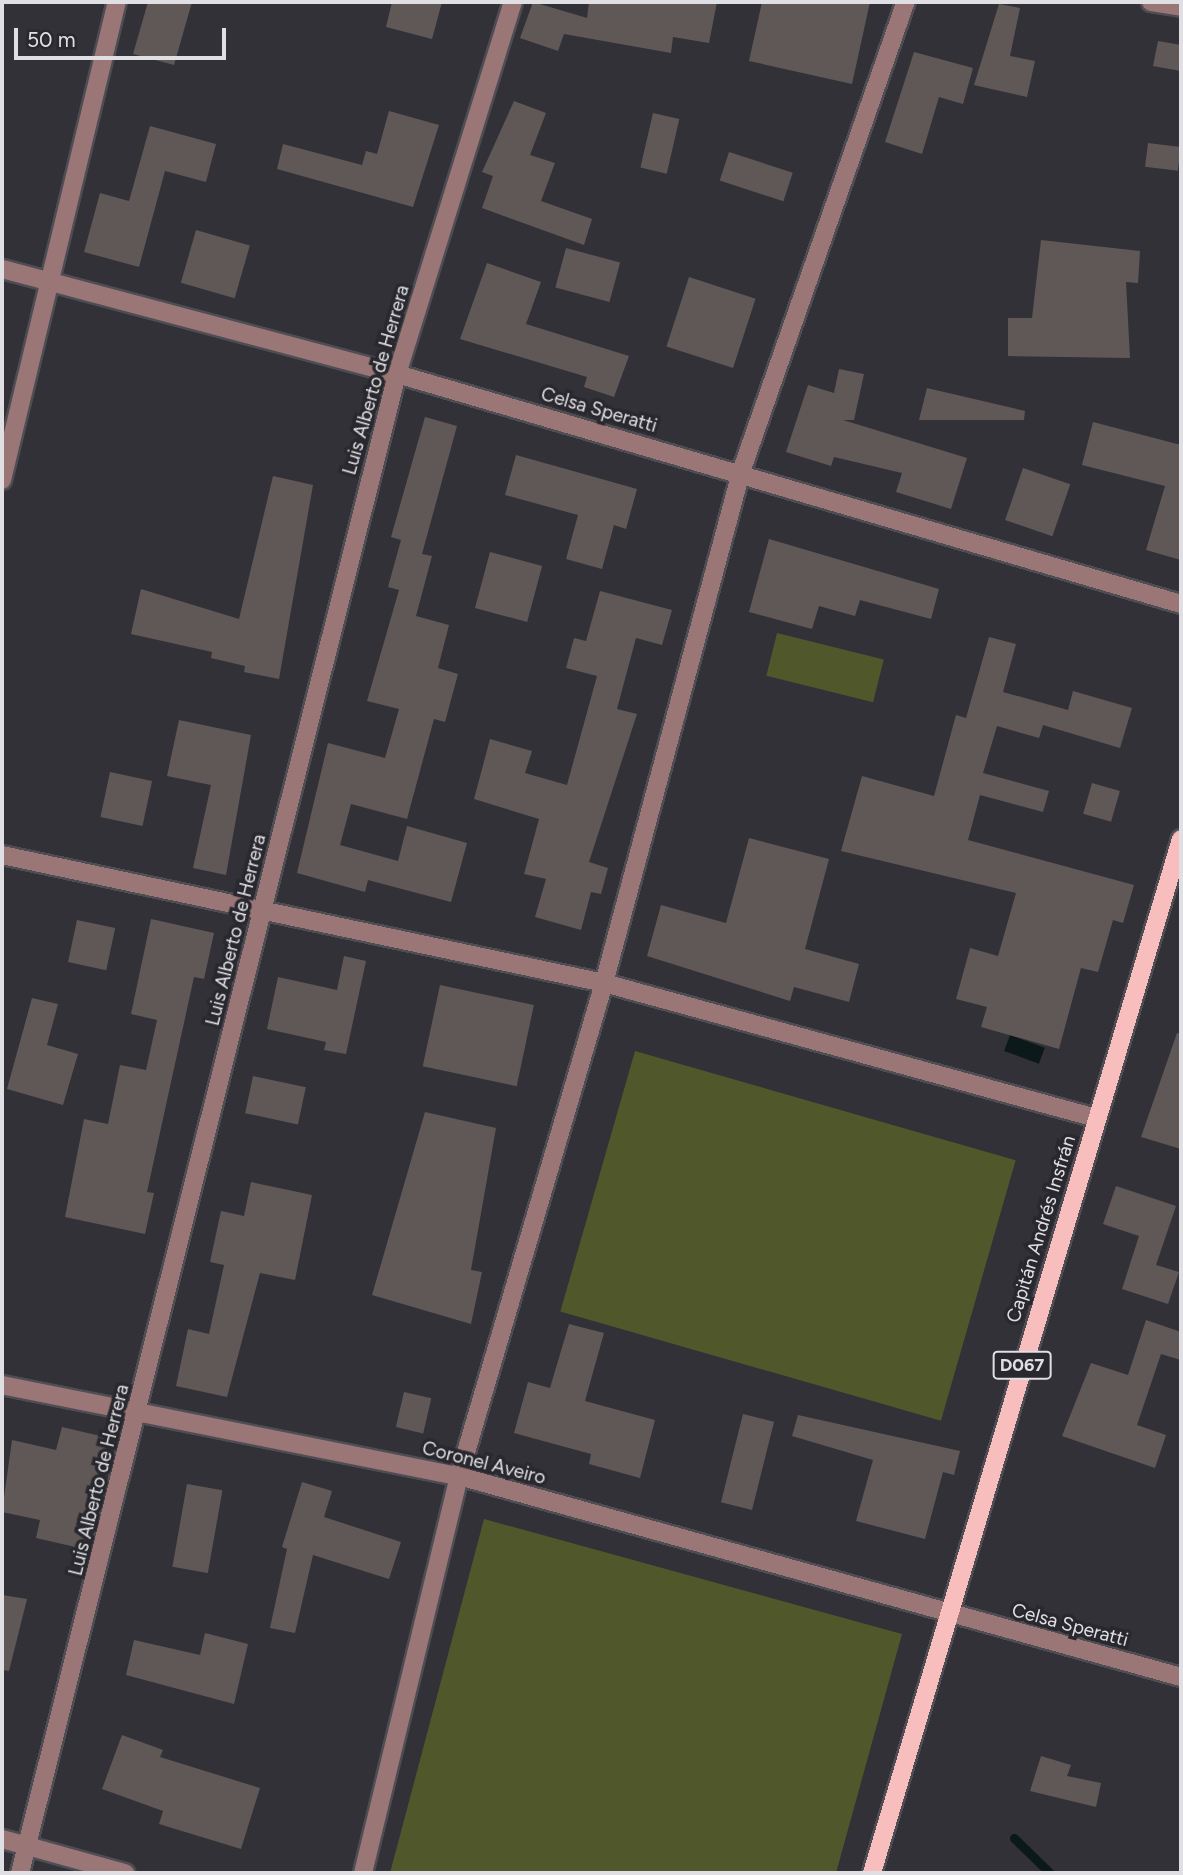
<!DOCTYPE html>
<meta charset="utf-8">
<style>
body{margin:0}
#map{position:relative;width:1183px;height:1875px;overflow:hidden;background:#323138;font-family:Figtree,sans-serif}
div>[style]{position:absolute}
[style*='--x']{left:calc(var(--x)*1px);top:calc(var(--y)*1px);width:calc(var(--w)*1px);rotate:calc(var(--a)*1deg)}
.green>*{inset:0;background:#50572b;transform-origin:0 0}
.water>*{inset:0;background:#0b191b;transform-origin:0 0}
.stream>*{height:9px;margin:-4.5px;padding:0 4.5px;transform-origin:4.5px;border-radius:4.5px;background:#0b191b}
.building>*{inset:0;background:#605857;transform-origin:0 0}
.roads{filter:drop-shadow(2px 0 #4e4d54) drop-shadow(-2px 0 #4e4d54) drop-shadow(0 2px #4e4d54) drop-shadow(0 -2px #4e4d54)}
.minor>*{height:18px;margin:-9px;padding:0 9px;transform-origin:9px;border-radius:9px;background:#9a7676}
.major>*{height:18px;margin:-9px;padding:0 9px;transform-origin:9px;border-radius:9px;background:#f8bebe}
span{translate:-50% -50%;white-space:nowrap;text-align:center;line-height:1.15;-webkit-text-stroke:7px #28282e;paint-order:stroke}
.shield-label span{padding:2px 5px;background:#28282e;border:2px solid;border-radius:5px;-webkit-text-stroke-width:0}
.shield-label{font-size:18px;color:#e0e0e4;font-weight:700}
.street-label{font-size:19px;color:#e0e0e4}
.frame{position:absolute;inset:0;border:4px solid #e0e0e4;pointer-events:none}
.scale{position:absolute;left:14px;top:28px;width:212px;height:32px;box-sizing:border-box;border:4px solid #e0e0e4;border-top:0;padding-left:9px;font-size:21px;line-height:24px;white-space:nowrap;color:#e0e0e4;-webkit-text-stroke:5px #28282e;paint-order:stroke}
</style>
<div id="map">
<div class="green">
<div style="left:777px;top:633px;width:110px;height:44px;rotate:14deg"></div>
<div style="left:635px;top:1051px;width:396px;height:271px;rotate:16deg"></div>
<div style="clip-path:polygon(484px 1519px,902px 1634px,836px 1873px,390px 1873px)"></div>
</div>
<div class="water">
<div style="left:1010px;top:1035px;width:37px;height:17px;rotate:20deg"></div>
</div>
<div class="stream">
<div style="--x:1014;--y:1838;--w:50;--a:44.2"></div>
</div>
<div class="building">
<div style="clip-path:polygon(148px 2px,192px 2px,174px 65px,133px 54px)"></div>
<div style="clip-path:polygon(392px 2px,442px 2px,432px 39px,386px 27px)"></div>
<div style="clip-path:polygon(533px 2px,587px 18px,589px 2px,717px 2px,709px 43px,673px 37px,671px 53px,564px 34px,558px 51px,520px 38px)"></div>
<div style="clip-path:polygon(762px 2px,870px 2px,852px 84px,749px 61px)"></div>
<div style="clip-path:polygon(999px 4px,1020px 8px,1010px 56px,1035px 61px,1027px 97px,974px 85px)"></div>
<div style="clip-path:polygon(1158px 41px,1181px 45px,1181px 71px,1153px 66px)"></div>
<div style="clip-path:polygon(914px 52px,973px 68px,963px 104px,939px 97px,922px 154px,885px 142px)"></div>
<div style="clip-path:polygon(514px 101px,546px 113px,530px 155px,555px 163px,541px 201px,592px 219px,584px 245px,482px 208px,493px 176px,482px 172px)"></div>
<div style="clip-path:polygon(389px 111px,439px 125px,413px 207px,277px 169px,283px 144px,362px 165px,366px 151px,377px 154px)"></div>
<div style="left:653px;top:113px;width:27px;height:56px;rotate:13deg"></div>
<div style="clip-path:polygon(150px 126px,216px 144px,206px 182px,165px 171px,139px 267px,84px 252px,100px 193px,129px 201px)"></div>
<div style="left:1148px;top:143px;width:33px;height:24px;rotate:7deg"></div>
<div style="left:729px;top:152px;width:67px;height:30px;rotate:18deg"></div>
<div style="left:196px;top:230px;width:56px;height:55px;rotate:16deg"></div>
<div style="clip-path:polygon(1041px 240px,1140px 251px,1138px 283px,1126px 282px,1130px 358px,1008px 356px,1008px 318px,1032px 318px)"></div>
<div style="left:566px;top:248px;width:56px;height:41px;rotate:15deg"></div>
<div style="clip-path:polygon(487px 263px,541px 282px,526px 324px,629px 356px,614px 397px,584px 387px,587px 377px,460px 339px)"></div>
<div style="left:689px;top:277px;width:70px;height:73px;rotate:18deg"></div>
<div style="clip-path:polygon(839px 369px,864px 374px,854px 420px,843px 420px,967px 458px,951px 509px,896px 492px,902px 473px,834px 457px,831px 466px,786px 452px,808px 385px,834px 393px)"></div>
<div style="clip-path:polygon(927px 388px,1025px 411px,1024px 420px,919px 420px)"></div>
<div style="clip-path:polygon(425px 417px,457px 426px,422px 554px,432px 556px,416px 616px,449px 625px,438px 668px,458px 674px,445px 722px,434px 719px,407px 819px,351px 804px,340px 845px,398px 861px,407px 826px,467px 843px,451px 902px,368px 880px,365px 892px,297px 873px,328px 743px,385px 758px,399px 709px,367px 701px,399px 590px,388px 587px,401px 540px,391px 537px)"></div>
<div style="clip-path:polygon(1093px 422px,1181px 445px,1181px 560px,1146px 550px,1165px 486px,1082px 465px)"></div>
<div style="clip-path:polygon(516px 455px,637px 489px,626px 529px,614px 525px,602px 569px,566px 559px,578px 515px,505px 495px)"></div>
<div style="left:1023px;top:468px;width:50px;height:55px;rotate:19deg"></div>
<div style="clip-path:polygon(273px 476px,313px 485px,279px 679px,244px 672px,245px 666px,211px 658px,212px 652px,131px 634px,141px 589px,239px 619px)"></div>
<div style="clip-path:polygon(769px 539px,939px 589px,931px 619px,860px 600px,855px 616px,819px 606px,812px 629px,749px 612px)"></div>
<div style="left:490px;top:552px;width:54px;height:58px;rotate:15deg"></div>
<div style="clip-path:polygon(600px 591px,672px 610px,662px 645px,636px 638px,617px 709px,637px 714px,589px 862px,608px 868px,601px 894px,591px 892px,581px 930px,535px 917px,546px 879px,524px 874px,539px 819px,474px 799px,490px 739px,532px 751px,525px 773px,567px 785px,597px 676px,566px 668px,574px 638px,586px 641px)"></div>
<div style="clip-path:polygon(989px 637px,1016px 644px,1003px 692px,1068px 710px,1073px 691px,1132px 708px,1120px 748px,1043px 725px,1039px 738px,997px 726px,983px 773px,1049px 791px,1043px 812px,980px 795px,968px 840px,1134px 885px,1123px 923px,1113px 920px,1098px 972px,1081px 968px,1059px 1049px,981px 1027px,987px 1007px,956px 999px,970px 948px,998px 956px,1016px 893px,841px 851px,862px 776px,934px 796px,956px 715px,966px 718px)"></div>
<div style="clip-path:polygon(179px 720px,251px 735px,226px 875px,193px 868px,211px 785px,167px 776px)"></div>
<div style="left:110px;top:772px;width:43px;height:46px;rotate:12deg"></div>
<div style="left:1092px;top:783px;width:29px;height:32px;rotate:16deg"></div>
<div style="clip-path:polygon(749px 838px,829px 859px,805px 949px,859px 964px,849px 1002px,794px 987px,790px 1001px,647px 956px,661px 905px,726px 923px)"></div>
<div style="clip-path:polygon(151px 919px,214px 933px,204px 979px,194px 977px,147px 1192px,154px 1193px,145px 1234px,65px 1217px,84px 1119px,108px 1124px,120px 1065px,146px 1070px,157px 1020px,131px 1014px)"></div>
<div style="left:77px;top:920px;width:39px;height:43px;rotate:12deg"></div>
<div style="clip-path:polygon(344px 956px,366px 961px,346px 1054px,324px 1050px,326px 1042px,267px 1029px,278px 977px,337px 990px)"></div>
<div style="left:440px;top:985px;width:96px;height:83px;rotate:12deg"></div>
<div style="clip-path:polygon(32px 998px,58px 1004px,47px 1045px,78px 1054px,63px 1105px,7px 1089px)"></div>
<div style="clip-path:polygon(1177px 1033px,1181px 1034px,1181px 1149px,1141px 1137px)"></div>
<div style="left:253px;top:1076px;width:54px;height:38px;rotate:12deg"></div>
<div style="clip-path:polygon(425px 1112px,496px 1128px,471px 1270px,482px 1272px,471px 1324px,372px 1295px)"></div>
<div style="clip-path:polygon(251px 1182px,312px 1195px,295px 1280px,260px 1273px,227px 1397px,176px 1386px,188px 1329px,209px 1334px,224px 1265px,210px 1262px,221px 1211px,244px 1216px)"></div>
<div style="clip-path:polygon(1116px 1186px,1176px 1206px,1156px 1265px,1179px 1272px,1168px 1304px,1122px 1289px,1139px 1236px,1103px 1224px)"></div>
<div style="clip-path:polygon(1146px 1320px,1181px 1332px,1181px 1360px,1161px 1354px,1137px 1425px,1166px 1435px,1155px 1468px,1062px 1436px,1091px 1363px,1128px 1375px)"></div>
<div style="clip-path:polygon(569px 1324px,604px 1333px,585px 1401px,655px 1420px,640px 1478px,589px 1464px,591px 1454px,514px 1433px,528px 1382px,550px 1388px)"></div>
<div style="left:404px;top:1392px;width:28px;height:36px;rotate:13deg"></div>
<div style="left:743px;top:1414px;width:32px;height:91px;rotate:14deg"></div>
<div style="clip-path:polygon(798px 1415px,960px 1451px,954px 1475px,943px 1472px,925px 1539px,856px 1521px,873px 1460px,792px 1436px)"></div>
<div style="clip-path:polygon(62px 1427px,109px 1438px,84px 1549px,36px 1538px,40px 1520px,2px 1512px,12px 1440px,56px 1450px)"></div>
<div style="clip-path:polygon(302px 1482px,332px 1491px,324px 1517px,401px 1542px,389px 1579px,313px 1555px,295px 1633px,270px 1628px,287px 1549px,282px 1547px)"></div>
<div style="left:187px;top:1484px;width:36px;height:84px;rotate:10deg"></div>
<div style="clip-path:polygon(2px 1595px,27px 1599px,9px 1671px,2px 1670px)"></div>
<div style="clip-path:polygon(205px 1633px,248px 1644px,234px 1704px,126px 1675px,134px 1640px,200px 1655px)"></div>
<div style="clip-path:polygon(122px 1735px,163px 1750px,160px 1757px,260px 1788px,241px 1849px,159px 1824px,163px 1811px,102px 1789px)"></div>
<div style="clip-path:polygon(1041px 1756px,1071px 1765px,1067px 1776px,1101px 1783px,1096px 1807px,1030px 1791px)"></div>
</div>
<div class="roads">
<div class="minor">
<div style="--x:1151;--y:2;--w:30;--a:9"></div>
<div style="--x:2;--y:269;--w:409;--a:14.9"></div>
<div style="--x:397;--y:374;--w:817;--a:16.35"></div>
<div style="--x:2;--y:480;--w:492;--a:-76.5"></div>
<div style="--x:2;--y:855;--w:615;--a:12"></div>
<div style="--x:604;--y:983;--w:510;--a:15.34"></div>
<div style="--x:2;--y:1385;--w:466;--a:11.3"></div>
<div style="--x:459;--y:1476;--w:749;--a:15.56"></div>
<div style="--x:2;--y:1839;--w:128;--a:15.5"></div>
<div style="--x:20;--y:1873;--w:1546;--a:-75.88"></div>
<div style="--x:397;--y:374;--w:390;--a:-72.7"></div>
<div style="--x:363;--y:1873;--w:408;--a:-76.4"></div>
<div style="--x:459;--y:1476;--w:514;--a:-73.61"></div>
<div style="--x:604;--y:983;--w:529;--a:-74.99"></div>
<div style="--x:741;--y:472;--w:498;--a:-70.7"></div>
</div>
<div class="major">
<div style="--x:872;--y:1873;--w:1079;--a:-73.36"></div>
</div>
</div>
<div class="shield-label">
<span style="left:1022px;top:1365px">D067</span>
</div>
<div class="street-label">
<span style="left:376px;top:380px;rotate:-74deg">Luis Alberto de Herrera</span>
<span style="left:599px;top:410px;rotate:16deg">Celsa Speratti</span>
<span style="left:236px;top:930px;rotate:-76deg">Luis Alberto de Herrera</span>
<span style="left:1041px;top:1229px;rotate:-73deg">Capitán Andrés Insfrán</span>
<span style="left:484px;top:1463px;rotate:14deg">Coronel Aveiro</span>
<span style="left:99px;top:1480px;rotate:-76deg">Luis Alberto de Herrera</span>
<span style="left:1070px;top:1625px;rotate:15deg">Celsa Speratti</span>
</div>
<div class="frame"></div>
<div class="scale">50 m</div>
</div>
